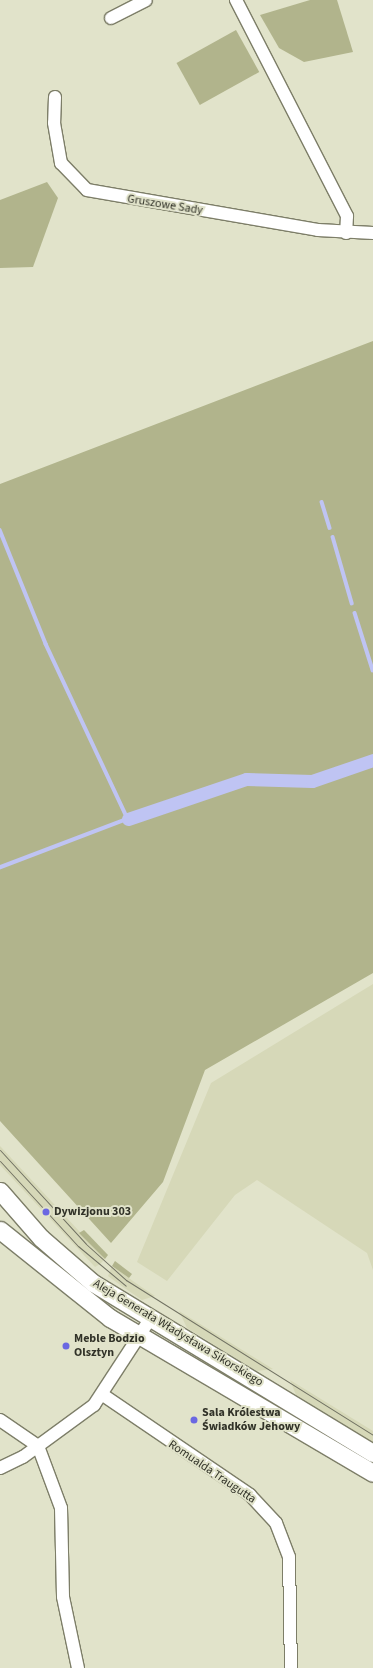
<!DOCTYPE html>
<meta charset="utf-8">
<style>
body{margin:0}
#map{position:relative;width:373px;height:1668px;overflow:hidden;background:#e1e3ca;font-family:"Source Sans 3",sans-serif}
div>[style]{position:absolute}
[style*='--x']{left:calc(var(--x)*1px);top:calc(var(--y)*1px);width:calc(var(--w)*1px);rotate:calc(var(--a)*1deg)}
.built>*{inset:0;background:#d6d8b8}
.green>*{inset:0;background:#b1b48c;transform-origin:0 0}
.stream>*{height:3.5px;margin:-1.75px;padding:0 1.75px;transform-origin:1.75px;border-radius:1.75px;background:#bfc4f3}
.canal>*{height:13px;margin:-6.5px;padding:0 6.5px;transform-origin:6.5px;border-radius:6.5px;background:#bfc4f3}
.roads{filter:drop-shadow(1px 0 #7d7e68) drop-shadow(-1px 0 #7d7e68) drop-shadow(0 1px #7d7e68) drop-shadow(0 -1px #7d7e68)}
.minor>*{height:12px;margin:-6px;padding:0 6px;transform-origin:6px;border-radius:6px;background:#fff}
.secondary>*{height:17px;margin:-8.5px;padding:0 8.5px;transform-origin:8.5px;border-radius:8.5px;background:#fff}
.tram>*{height:1px;margin:-0.5px;padding:0 0.5px;transform-origin:0.5px;border-radius:0.5px;background:#707162}
.dots>*{width:11px;height:11px;translate:-50% -50%;box-sizing:border-box;border:2px solid #e1e3ca;border-radius:50%}
span{translate:-50% -50%;white-space:nowrap;text-align:center;line-height:1.15;-webkit-text-stroke:4px #e1e3ca;paint-order:stroke}
.street-label{font-size:12px;color:#313228}
.poi-label{font-size:12px;color:#313228;font-weight:700}
.left{translate:0 -50%;text-align:left}
</style>
<div id="map">
<div class="built">
<div style="clip-path:polygon(373px 984px,373px 1270px,367px 1253px,257px 1180px,235px 1195px,167px 1281px,137px 1262px,211px 1083px)"></div>
<div style="clip-path:polygon(0 1146px,105px 1259px,100px 1264px,95px 1267px,0 1165px)"></div>
<div style="clip-path:polygon(112px 1266px,140px 1286px,155px 1296px,142px 1300px,123px 1287px,108px 1276px)"></div>
<div style="clip-path:polygon(179px 1311px,213px 1332px,273px 1369px,257px 1371px,187px 1328px)"></div>
<div style="clip-path:polygon(290px 1380px,373px 1431px,373px 1444px,296px 1395px)"></div>
</div>
<div class="green">
<div style="clip-path:polygon(310px 0,337px 0,353px 52px,304px 62px,279px 48px,260px 15px)"></div>
<div style="left:236px;top:30px;width:48px;height:68px;rotate:61deg"></div>
<div style="clip-path:polygon(47px 182px,58px 198px,33px 267px,0 268px,0 200px)"></div>
<div style="clip-path:polygon(373px 341px,373px 973px,205px 1070px,163px 1182px,111px 1243px,0 1121px,0 484px)"></div>
<div style="clip-path:polygon(84px 1230px,108px 1255px,105px 1259px,79px 1233px)"></div>
<div style="clip-path:polygon(115px 1261px,132px 1274px,129px 1278px,112px 1266px)"></div>
</div>
<div class="stream">
<div style="--x:322;--y:502;--w:27;--a:73"></div>
<div style="--x:0;--y:530;--w:123;--a:68"></div>
<div style="--x:46;--y:644;--w:193;--a:64.9"></div>
<div style="--x:128;--y:819;--w:137;--a:159.1"></div>
<div style="--x:333;--y:537;--w:69;--a:73.9"></div>
<div style="--x:355;--y:613;--w:60;--a:72.5"></div>
</div>
<div class="canal">
<div style="--x:128;--y:819;--w:125;--a:-18.7"></div>
<div style="--x:246;--y:779;--w:66;--a:1.7"></div>
<div style="--x:312;--y:781;--w:65;--a:-19"></div>
</div>
<div class="roads">
<div class="minor">
<div style="--x:236;--y:0;--w:243;--a:62.8"></div>
<div style="--x:347;--y:216;--w:17;--a:93"></div>
<div style="--x:111;--y:18;--w:39;--a:-27"></div>
<div style="--x:55;--y:97;--w:26;--a:92"></div>
<div style="--x:54;--y:123;--w:41;--a:80.1"></div>
<div style="--x:61;--y:163;--w:37;--a:46"></div>
<div style="--x:87;--y:190;--w:234;--a:9.8"></div>
<div style="--x:318;--y:230;--w:55;--a:3.1"></div>
<div style="--x:103;--y:1395;--w:178;--a:34.2"></div>
<div style="--x:250;--y:1495;--w:38;--a:47"></div>
<div style="--x:276;--y:1523;--w:36;--a:69"></div>
<div style="--x:289;--y:1557;--w:111;--a:89"></div>
<div style="--x:0;--y:1420;--w:46;--a:34.4"></div>
<div style="--x:38;--y:1446;--w:66;--a:69.6"></div>
<div style="--x:61;--y:1508;--w:89;--a:88.7"></div>
<div style="--x:63;--y:1597;--w:73;--a:78.1"></div>
<div style="--x:0;--y:1468;--w:25;--a:-26"></div>
<div style="--x:23;--y:1457;--w:88;--a:-36.2"></div>
<div style="--x:94;--y:1405;--w:103;--a:-56.9"></div>
</div>
<div class="secondary">
<div style="--x:0;--y:1191;--w:62;--a:48.9"></div>
<div style="--x:41;--y:1238;--w:69;--a:40.9"></div>
<div style="--x:93;--y:1283;--w:328;--a:31.3"></div>
<div style="--x:0;--y:1230;--w:141;--a:38.7"></div>
<div style="--x:110;--y:1318;--w:305;--a:30.5"></div>
</div>
</div>
<div class="tram">
<div style="--x:0;--y:1150;--w:127;--a:47.5"></div>
<div style="--x:86;--y:1244;--w:54;--a:42"></div>
<div style="--x:126;--y:1280;--w:292;--a:32.1"></div>
<div style="--x:0;--y:1161;--w:115;--a:47.5"></div>
<div style="--x:78;--y:1246;--w:62;--a:39.8"></div>
</div>
<div class="dots">
<div style="left:46px;top:1212px;background:#6b68e2"></div>
<div style="left:66px;top:1346px;background:#6b68e2"></div>
<div style="left:194px;top:1420px;background:#6b68e2"></div>
</div>
<div class="street-label">
<span style="left:165px;top:205px;rotate:9deg">Gruszowe Sady</span>
<span style="left:178px;top:1333px;rotate:31deg">Aleja Generała Władysława Sikorskiego</span>
<span style="left:212px;top:1472px;rotate:34deg">Romualda Traugutta</span>
</div>
<div class="poi-label">
<span class="left" style="left:54px;top:1212px">Dywizjonu 303</span>
<span class="left" style="left:74px;top:1346px">Meble Bodzio<br>Olsztyn</span>
<span class="left" style="left:202px;top:1420px">Sala Królestwa<br>Świadków Jehowy</span>
</div>
</div>
